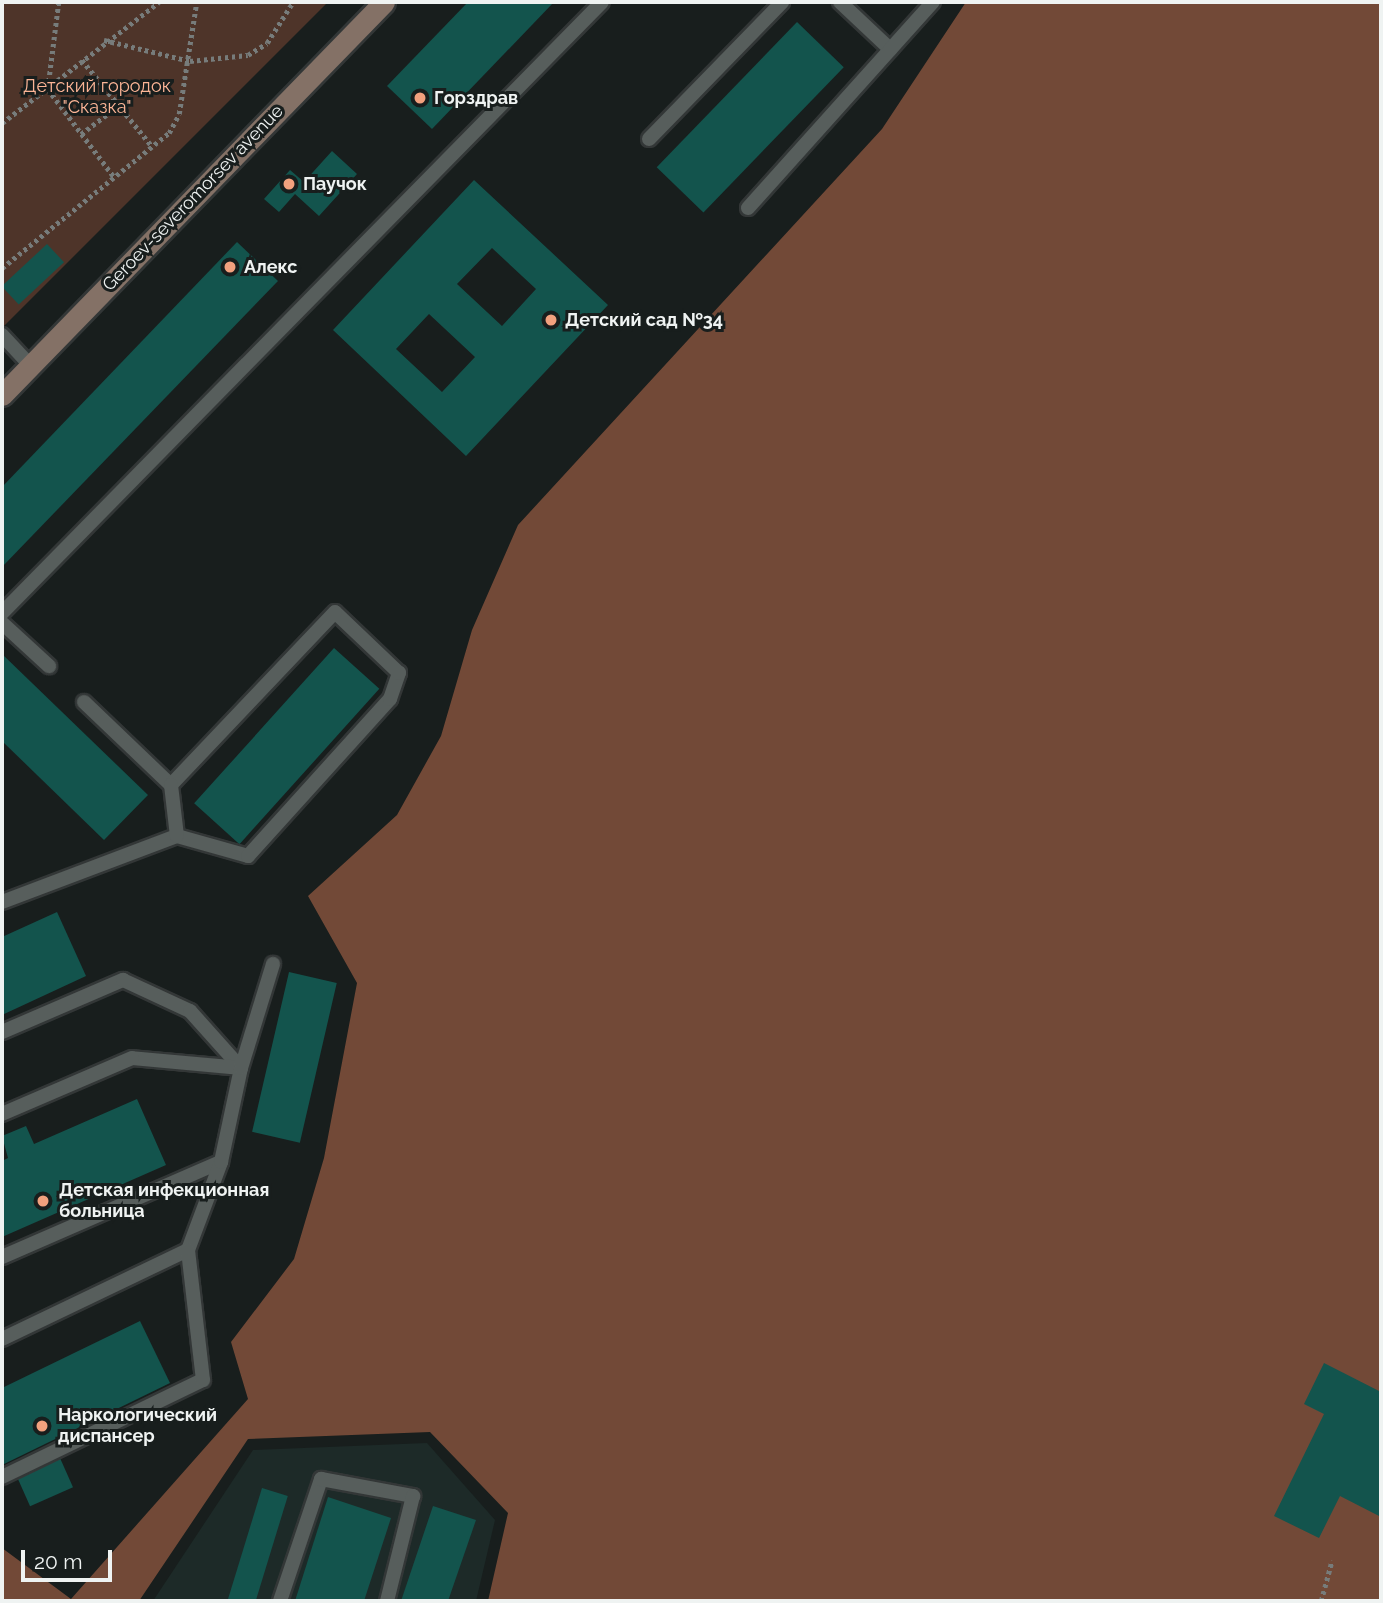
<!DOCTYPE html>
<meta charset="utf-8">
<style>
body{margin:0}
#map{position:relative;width:1383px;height:1603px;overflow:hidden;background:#181e1d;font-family:Raleway,sans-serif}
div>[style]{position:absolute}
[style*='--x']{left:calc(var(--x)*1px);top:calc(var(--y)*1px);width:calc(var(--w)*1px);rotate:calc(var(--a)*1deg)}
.built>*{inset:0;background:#1d2a28}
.green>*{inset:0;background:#4e3429}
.forest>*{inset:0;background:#724937}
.building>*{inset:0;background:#13544d;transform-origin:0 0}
.path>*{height:4.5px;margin-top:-2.25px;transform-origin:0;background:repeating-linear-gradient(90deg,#777c7b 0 3.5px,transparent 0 7px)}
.roads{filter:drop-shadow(2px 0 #333737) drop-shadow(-2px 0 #333737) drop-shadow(0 2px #333737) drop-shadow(0 -2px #333737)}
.lane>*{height:14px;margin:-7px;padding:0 7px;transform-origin:7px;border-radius:7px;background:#575e5c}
.secondary>*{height:21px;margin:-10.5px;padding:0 10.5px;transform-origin:10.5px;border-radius:10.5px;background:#847166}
.dots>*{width:19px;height:19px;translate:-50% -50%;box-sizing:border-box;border:4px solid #181e1d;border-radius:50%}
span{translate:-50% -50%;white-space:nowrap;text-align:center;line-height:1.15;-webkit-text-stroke:6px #181e1d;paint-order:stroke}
.park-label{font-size:18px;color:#fcb596}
.poi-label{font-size:18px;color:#eff3f2;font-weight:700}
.left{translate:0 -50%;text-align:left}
.street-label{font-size:18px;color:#eff3f2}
.frame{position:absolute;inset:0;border:4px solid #eff3f2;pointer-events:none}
.scale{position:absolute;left:21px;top:1550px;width:91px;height:32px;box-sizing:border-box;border:4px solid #eff3f2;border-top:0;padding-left:9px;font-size:21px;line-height:24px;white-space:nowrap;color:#eff3f2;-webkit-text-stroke:5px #181e1d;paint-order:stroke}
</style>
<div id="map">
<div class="built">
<div style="clip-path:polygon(427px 1443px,495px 1520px,476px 1601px,153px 1601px,253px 1450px)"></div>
</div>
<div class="green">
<div style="clip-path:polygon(2px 2px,328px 2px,2px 328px)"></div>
</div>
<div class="forest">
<div style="clip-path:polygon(966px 2px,1381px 2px,1381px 1601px,488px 1601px,508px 1513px,430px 1432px,248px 1439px,139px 1601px,2px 1601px,2px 1548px,71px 1599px,248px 1399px,231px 1342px,294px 1259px,324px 1158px,357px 983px,308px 896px,397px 815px,441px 736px,472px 630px,518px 525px,882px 129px)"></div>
</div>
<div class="building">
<div style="clip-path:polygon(468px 2px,554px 2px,432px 129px,387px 86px)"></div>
<div style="left:797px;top:22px;width:65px;height:202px;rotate:44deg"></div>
<div style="clip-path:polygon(332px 151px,357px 174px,319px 216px,295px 194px,279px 212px,264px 199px,290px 170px,304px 182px)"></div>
<div style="clip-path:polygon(evenodd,474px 180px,608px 305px,466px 456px,333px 330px,474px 180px,492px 248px,536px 289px,502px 326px,457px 284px,492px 248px,474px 180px,429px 314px,475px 357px,442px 392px,396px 349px,429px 314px)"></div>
<div style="clip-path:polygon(237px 242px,278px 281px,2px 567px,2px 487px)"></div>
<div style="left:47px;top:244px;width:25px;height:62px;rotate:47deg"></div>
<div style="left:334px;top:648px;width:61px;height:209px;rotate:42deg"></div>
<div style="clip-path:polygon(2px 654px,148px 795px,104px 840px,2px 741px)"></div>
<div style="clip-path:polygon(57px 912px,86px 976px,2px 1015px,2px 937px)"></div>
<div style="left:289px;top:972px;width:49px;height:164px;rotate:13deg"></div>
<div style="clip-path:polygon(137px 1099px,166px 1165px,2px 1237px,2px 1161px,8px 1158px,2px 1136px,26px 1126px,34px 1144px)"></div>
<div style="clip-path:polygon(140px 1321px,170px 1383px,2px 1465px,2px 1388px)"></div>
<div style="clip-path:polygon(1324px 1363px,1381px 1392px,1381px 1517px,1340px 1496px,1319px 1538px,1274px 1516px,1324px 1414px,1304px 1404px)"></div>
<div style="left:60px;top:1458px;width:32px;height:47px;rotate:66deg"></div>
<div style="left:262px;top:1488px;width:27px;height:119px;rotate:17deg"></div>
<div style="clip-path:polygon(328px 1497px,391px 1518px,364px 1601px,295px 1601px)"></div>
<div style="clip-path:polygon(433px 1506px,476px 1520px,448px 1601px,401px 1601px)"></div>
</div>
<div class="path">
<div style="--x:59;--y:2;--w:88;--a:97.2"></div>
<div style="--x:48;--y:89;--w:110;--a:53.1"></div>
<div style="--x:185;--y:2;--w:37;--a:0"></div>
<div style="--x:104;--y:40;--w:89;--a:13.7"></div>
<div style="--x:190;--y:61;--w:58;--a:-5.9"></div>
<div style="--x:248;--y:55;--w:22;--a:-32"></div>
<div style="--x:267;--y:43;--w:49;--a:-57.6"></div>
<div style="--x:82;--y:60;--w:111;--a:50.9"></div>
<div style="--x:2;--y:123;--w:198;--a:-37.6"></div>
<div style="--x:81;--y:134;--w:46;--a:-37.1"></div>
<div style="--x:2;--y:268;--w:215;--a:-39"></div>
<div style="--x:169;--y:133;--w:21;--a:-62"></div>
<div style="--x:179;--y:114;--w:109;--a:-81.1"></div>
<div style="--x:1321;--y:1601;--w:42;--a:-75"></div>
</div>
<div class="roads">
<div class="lane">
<div style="--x:840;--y:2;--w:69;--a:43.2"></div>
<div style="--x:649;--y:139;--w:191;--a:-45.8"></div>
<div style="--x:748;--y:208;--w:277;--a:-48.1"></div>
<div style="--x:2;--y:335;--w:41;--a:47"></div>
<div style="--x:2;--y:613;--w:856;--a:-45.52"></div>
<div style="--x:2;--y:623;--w:64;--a:42.5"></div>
<div style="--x:84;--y:702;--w:120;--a:43.7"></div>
<div style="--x:2;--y:902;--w:187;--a:-20.7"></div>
<div style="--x:177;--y:836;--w:74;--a:15.7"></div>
<div style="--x:248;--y:856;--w:212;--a:-47.9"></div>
<div style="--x:390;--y:699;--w:28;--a:-71"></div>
<div style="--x:399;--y:673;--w:88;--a:-136.4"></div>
<div style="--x:335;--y:612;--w:238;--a:133.5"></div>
<div style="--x:171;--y:785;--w:51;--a:83.3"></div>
<div style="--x:2;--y:1032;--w:132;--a:-23.3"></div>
<div style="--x:123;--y:980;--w:74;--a:24.8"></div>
<div style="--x:190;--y:1011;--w:76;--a:48.2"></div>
<div style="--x:241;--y:1068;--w:109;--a:-174.8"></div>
<div style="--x:132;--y:1058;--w:142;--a:156.7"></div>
<div style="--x:2;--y:1257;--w:239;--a:-23.5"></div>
<div style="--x:2;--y:1339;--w:206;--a:-25.6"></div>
<div style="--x:188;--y:1250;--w:94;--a:-69.4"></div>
<div style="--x:221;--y:1162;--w:96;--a:-78"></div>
<div style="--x:241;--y:1068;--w:109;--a:-72.9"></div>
<div style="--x:2;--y:1477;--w:223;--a:-25.8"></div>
<div style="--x:203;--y:1380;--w:131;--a:-96.6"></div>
<div style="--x:280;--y:1601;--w:129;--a:-71.4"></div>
<div style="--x:321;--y:1479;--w:94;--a:10.5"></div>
<div style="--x:413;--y:1496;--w:108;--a:103.9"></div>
</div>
<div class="secondary">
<div style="--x:2;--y:395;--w:548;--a:-45.81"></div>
</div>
</div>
<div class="dots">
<div style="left:420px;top:98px;background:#f2a17e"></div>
<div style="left:289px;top:184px;background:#f2a17e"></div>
<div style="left:230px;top:267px;background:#f2a17e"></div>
<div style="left:551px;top:320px;background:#f2a17e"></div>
<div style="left:43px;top:1201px;background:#f2a17e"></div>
<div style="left:42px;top:1426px;background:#f2a17e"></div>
</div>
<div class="park-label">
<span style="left:97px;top:97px">Детский городок<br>"Сказка"</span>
</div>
<div class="poi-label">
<span class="left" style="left:434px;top:98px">Горздрав</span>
<span class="left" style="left:303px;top:184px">Паучок</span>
<span class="left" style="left:244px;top:267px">Алекс</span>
<span class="left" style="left:565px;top:320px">Детский сад №34</span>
<span class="left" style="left:59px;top:1201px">Детская инфекционная<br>больница</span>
<span class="left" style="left:58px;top:1426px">Наркологический<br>диспансер</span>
</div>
<div class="street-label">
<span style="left:193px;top:198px;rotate:-46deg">Geroev-severomorsev avenue</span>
</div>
<div class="frame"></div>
<div class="scale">20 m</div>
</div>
